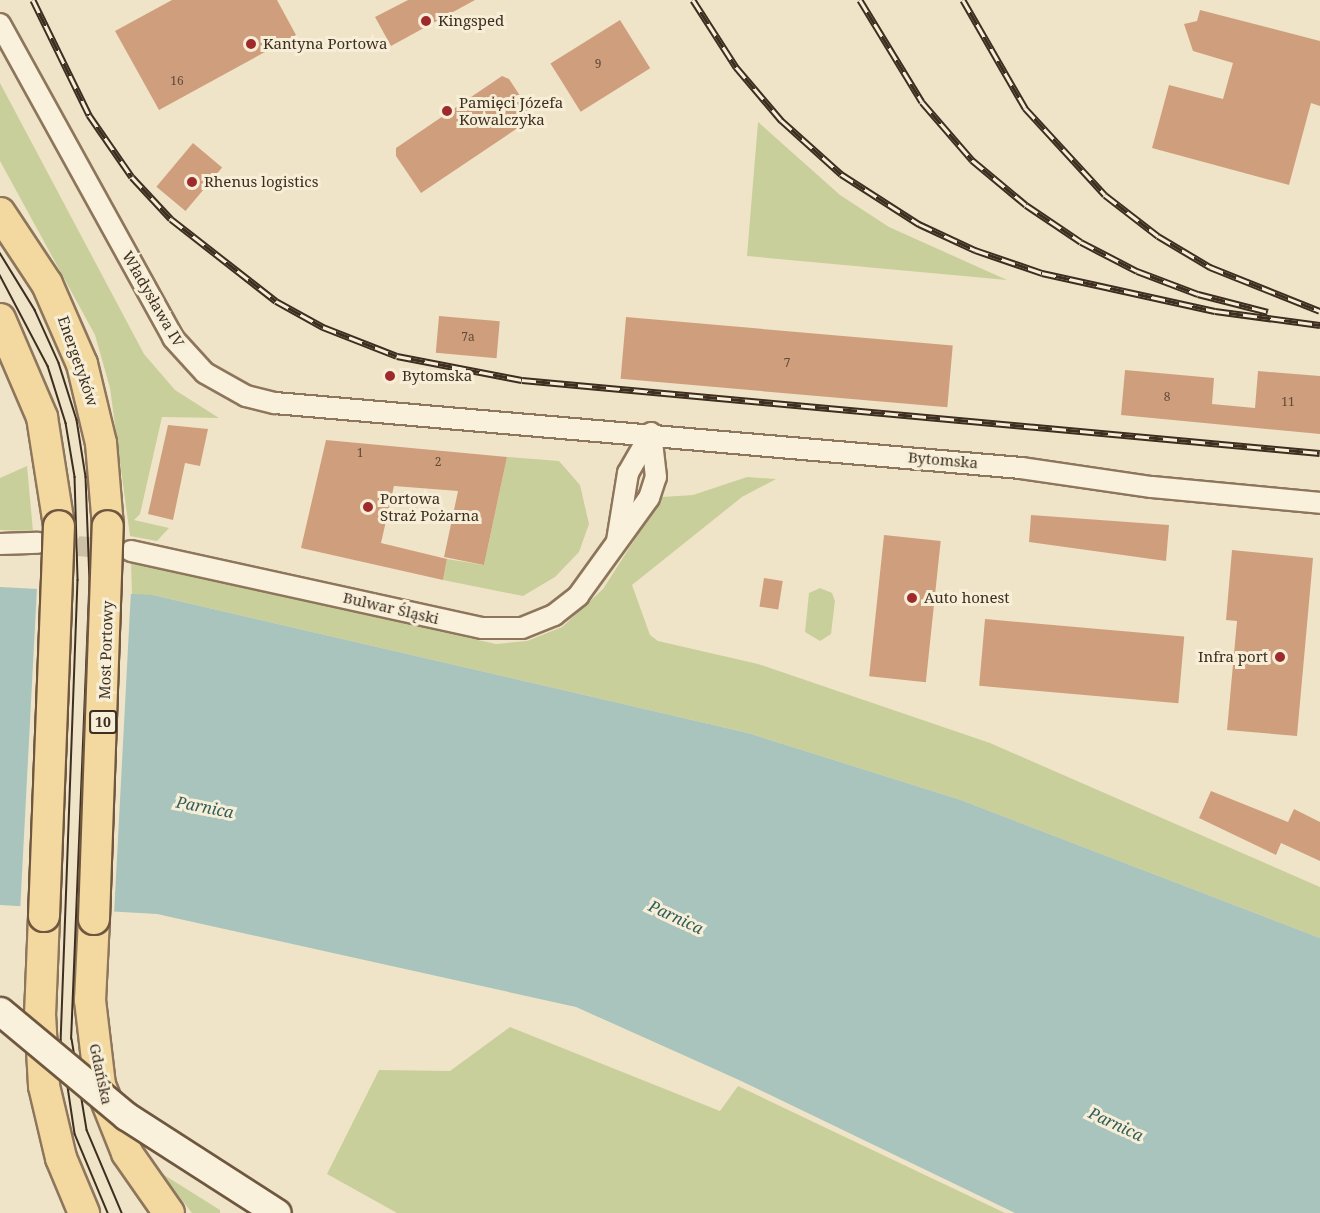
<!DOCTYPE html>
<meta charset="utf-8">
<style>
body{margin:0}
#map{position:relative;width:1320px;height:1213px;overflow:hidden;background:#f0e4c8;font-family:"Noto Serif",serif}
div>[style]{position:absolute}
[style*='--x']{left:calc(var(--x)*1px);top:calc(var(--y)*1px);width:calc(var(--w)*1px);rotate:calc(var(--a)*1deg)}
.green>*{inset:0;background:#c9cf9b}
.water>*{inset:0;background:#a9c4bc}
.pier>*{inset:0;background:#f0e4c8;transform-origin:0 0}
.building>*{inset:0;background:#cf9f7d;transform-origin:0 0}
.street-tunnel>*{height:20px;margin-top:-10px;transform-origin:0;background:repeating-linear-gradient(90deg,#ccc0a6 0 20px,transparent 0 30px)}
.roads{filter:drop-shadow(2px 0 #8d765c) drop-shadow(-2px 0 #8d765c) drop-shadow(0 2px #8d765c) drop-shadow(0 -2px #8d765c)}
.street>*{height:20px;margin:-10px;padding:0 10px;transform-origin:10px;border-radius:10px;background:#faf1dc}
.primary>*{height:30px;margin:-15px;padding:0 15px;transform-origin:15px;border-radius:15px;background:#f3d9a0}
.tram>*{height:1.5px;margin:-0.75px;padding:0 0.75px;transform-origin:0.75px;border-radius:0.75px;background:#3d2e20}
.rail>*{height:7px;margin-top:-3.5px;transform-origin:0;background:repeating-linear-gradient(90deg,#f7eed8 0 14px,#3d2e20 0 28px);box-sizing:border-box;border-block:2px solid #3d2e20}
.bridges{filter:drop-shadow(2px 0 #6f573f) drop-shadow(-2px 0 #6f573f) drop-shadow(0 2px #6f573f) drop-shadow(0 -2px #6f573f)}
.secondary-bridge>*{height:27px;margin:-13.5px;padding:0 13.5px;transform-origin:13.5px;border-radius:13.5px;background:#faf1dc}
.primary-bridge>*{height:30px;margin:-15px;padding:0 15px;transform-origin:15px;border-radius:15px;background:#f3d9a0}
.dots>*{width:16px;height:16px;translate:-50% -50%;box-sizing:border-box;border:3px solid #f7eed8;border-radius:50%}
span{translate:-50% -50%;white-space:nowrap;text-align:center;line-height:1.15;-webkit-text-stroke:6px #f7eed8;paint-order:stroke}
.number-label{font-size:12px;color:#624a37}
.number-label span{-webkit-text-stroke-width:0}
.shield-label span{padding:2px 4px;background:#f7eed8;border:2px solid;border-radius:4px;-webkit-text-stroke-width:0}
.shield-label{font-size:14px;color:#3d2e20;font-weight:700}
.poi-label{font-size:15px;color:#3d2e20}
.left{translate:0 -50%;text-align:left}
.right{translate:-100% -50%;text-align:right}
.street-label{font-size:15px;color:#3d2e20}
.water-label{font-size:16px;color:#2f5d5a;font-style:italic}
</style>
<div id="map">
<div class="green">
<div style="clip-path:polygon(0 83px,144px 354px,175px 390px,219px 418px,162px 417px,140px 514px,134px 520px,169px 528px,157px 541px,130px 536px,110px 388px,95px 335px,0 161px)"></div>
<div style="clip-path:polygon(758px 122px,840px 195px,889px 227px,1007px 280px,747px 256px)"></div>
<div style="clip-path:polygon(507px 457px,559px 461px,580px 485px,589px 524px,579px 552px,555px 577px,523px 596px,443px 580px,447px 559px,484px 565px)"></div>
<div style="clip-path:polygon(27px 466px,33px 531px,0 530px,0 478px)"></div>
<div style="clip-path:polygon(747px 477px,776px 479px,742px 497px,632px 585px,650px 635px,658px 641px,758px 664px,990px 743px,1320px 887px,1320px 938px,961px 800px,748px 733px,153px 595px,132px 596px,131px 562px,469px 638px,496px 644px,527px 641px,562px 627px,603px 589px,662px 497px,693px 495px)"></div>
<div style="clip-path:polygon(820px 588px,832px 593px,835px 601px,831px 634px,820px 641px,805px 632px,809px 593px)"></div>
<div style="clip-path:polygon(510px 1027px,720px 1111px,738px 1086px,1005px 1213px,397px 1213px,327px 1174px,379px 1070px,450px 1071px)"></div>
<div style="clip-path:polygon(161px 1173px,220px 1210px,220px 1213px,192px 1213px)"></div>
</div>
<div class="water">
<div style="clip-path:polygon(0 587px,153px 595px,748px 733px,961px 800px,1320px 938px,1320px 1213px,1015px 1213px,739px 1080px,576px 1007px,157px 914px,0 905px)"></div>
</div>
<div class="pier">
<div style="left:37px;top:588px;width:94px;height:322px;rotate:3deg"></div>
</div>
<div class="building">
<div style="clip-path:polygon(172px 0,277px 0,296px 35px,159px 110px,115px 31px)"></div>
<div style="clip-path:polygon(408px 0,475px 0,391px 46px,375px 17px)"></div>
<div style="clip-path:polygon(1200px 10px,1320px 41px,1320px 106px,1311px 103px,1289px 185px,1152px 148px,1169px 85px,1223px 99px,1233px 63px,1193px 51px,1184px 24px,1197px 21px)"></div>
<div style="left:620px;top:20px;width:57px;height:82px;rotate:58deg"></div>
<div style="clip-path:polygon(502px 76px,509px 79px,534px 117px,421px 193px,396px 156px,396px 148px)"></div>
<div style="left:193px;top:143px;width:38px;height:57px;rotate:40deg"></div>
<div style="left:439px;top:316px;width:61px;height:37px;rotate:5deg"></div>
<div style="left:626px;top:317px;width:328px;height:62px;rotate:5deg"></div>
<div style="clip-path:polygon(1125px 370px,1214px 378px,1212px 404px,1255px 408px,1258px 371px,1320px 376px,1320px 434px,1121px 415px)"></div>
<div style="clip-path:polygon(168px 425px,208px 429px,200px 466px,185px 463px,173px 520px,148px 514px)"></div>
<div style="clip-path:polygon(326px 440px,507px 457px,484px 565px,444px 557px,458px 491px,394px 486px,381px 543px,447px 559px,443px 580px,301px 548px)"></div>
<div style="clip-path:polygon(1031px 515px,1169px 525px,1166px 561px,1029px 542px)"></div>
<div style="left:884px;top:535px;width:57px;height:142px;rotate:6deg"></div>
<div style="clip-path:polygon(1232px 550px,1313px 558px,1297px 736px,1227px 730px,1237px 621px,1226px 620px)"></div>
<div style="left:764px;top:578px;width:19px;height:29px;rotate:9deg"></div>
<div style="left:985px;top:619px;width:200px;height:67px;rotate:5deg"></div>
<div style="clip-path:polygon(1211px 791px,1288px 822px,1294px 809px,1320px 822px,1320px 861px,1281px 843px,1276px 855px,1199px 818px)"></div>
</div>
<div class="street-tunnel">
<div style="--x:48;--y:544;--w:69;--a:4.1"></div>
</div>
<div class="roads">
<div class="street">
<div style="--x:0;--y:24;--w:359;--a:61.1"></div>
<div style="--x:173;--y:338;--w:47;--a:47.6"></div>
<div style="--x:205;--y:373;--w:47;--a:29.3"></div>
<div style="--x:246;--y:396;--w:30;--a:14"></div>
<div style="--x:275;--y:403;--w:749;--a:4.98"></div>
<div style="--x:1021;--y:468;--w:132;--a:8.3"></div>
<div style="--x:1152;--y:487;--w:169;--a:5.4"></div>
<div style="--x:617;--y:541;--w:69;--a:-80.8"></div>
<div style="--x:628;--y:473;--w:46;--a:-60.1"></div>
<div style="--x:0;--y:544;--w:38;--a:-2"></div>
<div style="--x:131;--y:551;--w:359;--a:12.4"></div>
<div style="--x:482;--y:628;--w:40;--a:0"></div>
<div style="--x:522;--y:628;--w:35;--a:-22"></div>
<div style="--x:554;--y:615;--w:31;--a:-38"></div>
<div style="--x:578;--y:596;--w:121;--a:-54.1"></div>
<div style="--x:649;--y:498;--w:22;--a:-72"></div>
<div style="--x:656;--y:477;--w:44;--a:-96.5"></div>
</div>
<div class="primary">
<div style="--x:0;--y:213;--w:85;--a:56.5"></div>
<div style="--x:47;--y:284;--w:87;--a:66.4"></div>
<div style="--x:82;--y:364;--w:81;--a:76.5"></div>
<div style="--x:101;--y:443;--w:83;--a:85.2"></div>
<div style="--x:0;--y:319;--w:107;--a:66.8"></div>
<div style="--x:42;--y:417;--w:110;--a:81.1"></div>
<div style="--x:44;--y:916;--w:98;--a:92.3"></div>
<div style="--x:40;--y:1014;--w:72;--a:86.8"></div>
<div style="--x:44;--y:1086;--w:74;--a:76.7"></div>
<div style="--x:61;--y:1158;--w:60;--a:67.3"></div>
<div style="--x:94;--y:919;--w:81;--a:92.8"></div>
<div style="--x:90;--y:1000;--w:86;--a:83.3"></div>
<div style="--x:100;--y:1085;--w:73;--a:68.3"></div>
<div style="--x:127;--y:1153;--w:73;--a:55"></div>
</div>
</div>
<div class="tram">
<div style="--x:0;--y:253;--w:67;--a:58.4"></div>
<div style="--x:35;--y:310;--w:58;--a:65.6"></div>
<div style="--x:59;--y:363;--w:60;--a:72.5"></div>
<div style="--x:77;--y:420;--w:58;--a:81"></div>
<div style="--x:86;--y:477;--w:104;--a:87.8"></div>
<div style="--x:90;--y:581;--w:458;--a:92.3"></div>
<div style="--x:72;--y:1039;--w:92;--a:80.6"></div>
<div style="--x:87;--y:1130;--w:90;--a:67.1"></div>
<div style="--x:0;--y:275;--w:103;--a:62.2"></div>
<div style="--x:48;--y:366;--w:60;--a:72.5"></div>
<div style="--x:66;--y:423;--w:55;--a:80.5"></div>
<div style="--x:75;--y:477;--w:103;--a:88.3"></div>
<div style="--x:78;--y:580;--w:460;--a:92.1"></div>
<div style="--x:61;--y:1040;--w:95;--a:81.5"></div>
<div style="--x:75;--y:1134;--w:86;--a:67.3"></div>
</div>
<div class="rail">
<div style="--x:33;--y:0;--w:128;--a:64"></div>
<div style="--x:89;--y:115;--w:75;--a:55.3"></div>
<div style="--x:132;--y:177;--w:57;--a:47.1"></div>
<div style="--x:171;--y:219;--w:133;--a:38"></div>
<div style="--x:276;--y:301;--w:54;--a:29"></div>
<div style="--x:323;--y:327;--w:79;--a:21.4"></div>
<div style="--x:397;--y:356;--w:127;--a:10.9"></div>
<div style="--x:522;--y:380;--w:801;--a:5.23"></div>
<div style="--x:693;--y:0;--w:80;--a:57.3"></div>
<div style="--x:736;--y:67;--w:70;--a:49.7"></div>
<div style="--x:781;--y:120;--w:81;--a:42"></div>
<div style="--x:841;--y:174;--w:93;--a:32.7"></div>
<div style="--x:919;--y:224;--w:62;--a:24.9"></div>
<div style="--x:975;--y:250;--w:71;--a:18.9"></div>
<div style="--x:1042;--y:273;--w:177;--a:12.4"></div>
<div style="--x:1215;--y:311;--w:106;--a:7.6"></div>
<div style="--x:860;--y:0;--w:119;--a:58.7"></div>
<div style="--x:922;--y:102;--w:77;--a:49.2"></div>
<div style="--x:972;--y:160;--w:70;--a:39.8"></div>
<div style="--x:1026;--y:205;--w:66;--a:33.9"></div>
<div style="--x:1081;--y:242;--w:63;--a:27.4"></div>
<div style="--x:1137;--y:271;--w:65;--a:20.7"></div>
<div style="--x:1198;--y:294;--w:72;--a:14.4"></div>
<div style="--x:963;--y:0;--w:125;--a:60.1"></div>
<div style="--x:1025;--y:108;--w:118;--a:47.4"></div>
<div style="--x:1105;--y:195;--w:67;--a:37.7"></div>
<div style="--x:1158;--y:236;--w:61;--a:30.8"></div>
<div style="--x:1210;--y:267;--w:118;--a:21.8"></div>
</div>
<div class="bridges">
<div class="secondary-bridge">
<div style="--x:0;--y:1011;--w:164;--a:39.8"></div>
<div style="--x:126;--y:1116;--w:179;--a:32.7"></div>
</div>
<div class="primary-bridge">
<div style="--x:44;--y:916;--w:390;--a:-87.8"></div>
<div style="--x:94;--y:919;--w:393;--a:-88"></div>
</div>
</div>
<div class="dots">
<div style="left:426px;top:21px;background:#9e2a2b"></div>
<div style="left:251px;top:44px;background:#9e2a2b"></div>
<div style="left:447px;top:111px;background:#9e2a2b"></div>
<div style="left:192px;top:182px;background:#9e2a2b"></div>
<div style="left:390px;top:376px;background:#9e2a2b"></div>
<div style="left:368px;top:507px;background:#9e2a2b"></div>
<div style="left:912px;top:598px;background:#9e2a2b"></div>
<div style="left:1280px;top:657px;background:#9e2a2b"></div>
</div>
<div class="number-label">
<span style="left:598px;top:64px">9</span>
<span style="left:177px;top:81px">16</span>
<span style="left:468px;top:337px">7a</span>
<span style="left:787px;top:363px">7</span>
<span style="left:1167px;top:397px">8</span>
<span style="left:1288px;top:402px">11</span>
<span style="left:360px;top:453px">1</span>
<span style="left:438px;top:462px">2</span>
</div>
<div class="shield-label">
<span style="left:103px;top:722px">10</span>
</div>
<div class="poi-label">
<span class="left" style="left:438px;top:21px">Kingsped</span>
<span class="left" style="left:263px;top:44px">Kantyna Portowa</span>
<span class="left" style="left:459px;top:111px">Pamięci Józefa<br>Kowalczyka</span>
<span class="left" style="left:204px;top:182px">Rhenus logistics</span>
<span class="left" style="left:402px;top:376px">Bytomska</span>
<span class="left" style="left:380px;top:507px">Portowa<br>Straż Pożarna</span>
<span class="left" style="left:924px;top:598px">Auto honest</span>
<span class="right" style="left:1268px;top:657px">Infra port</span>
</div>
<div class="street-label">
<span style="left:153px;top:299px;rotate:60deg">Władysława IV</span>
<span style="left:78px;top:361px;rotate:71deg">Energetyków</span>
<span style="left:943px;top:460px;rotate:5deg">Bytomska</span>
<span style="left:391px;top:608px;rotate:13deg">Bulwar Śląski</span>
<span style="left:106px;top:650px;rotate:-88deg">Most Portowy</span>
<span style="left:101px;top:1074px;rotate:78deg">Gdańska</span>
</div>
<div class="water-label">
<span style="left:205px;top:807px;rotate:11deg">Parnica</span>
<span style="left:676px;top:917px;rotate:25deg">Parnica</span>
<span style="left:1116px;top:1124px;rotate:25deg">Parnica</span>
</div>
</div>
